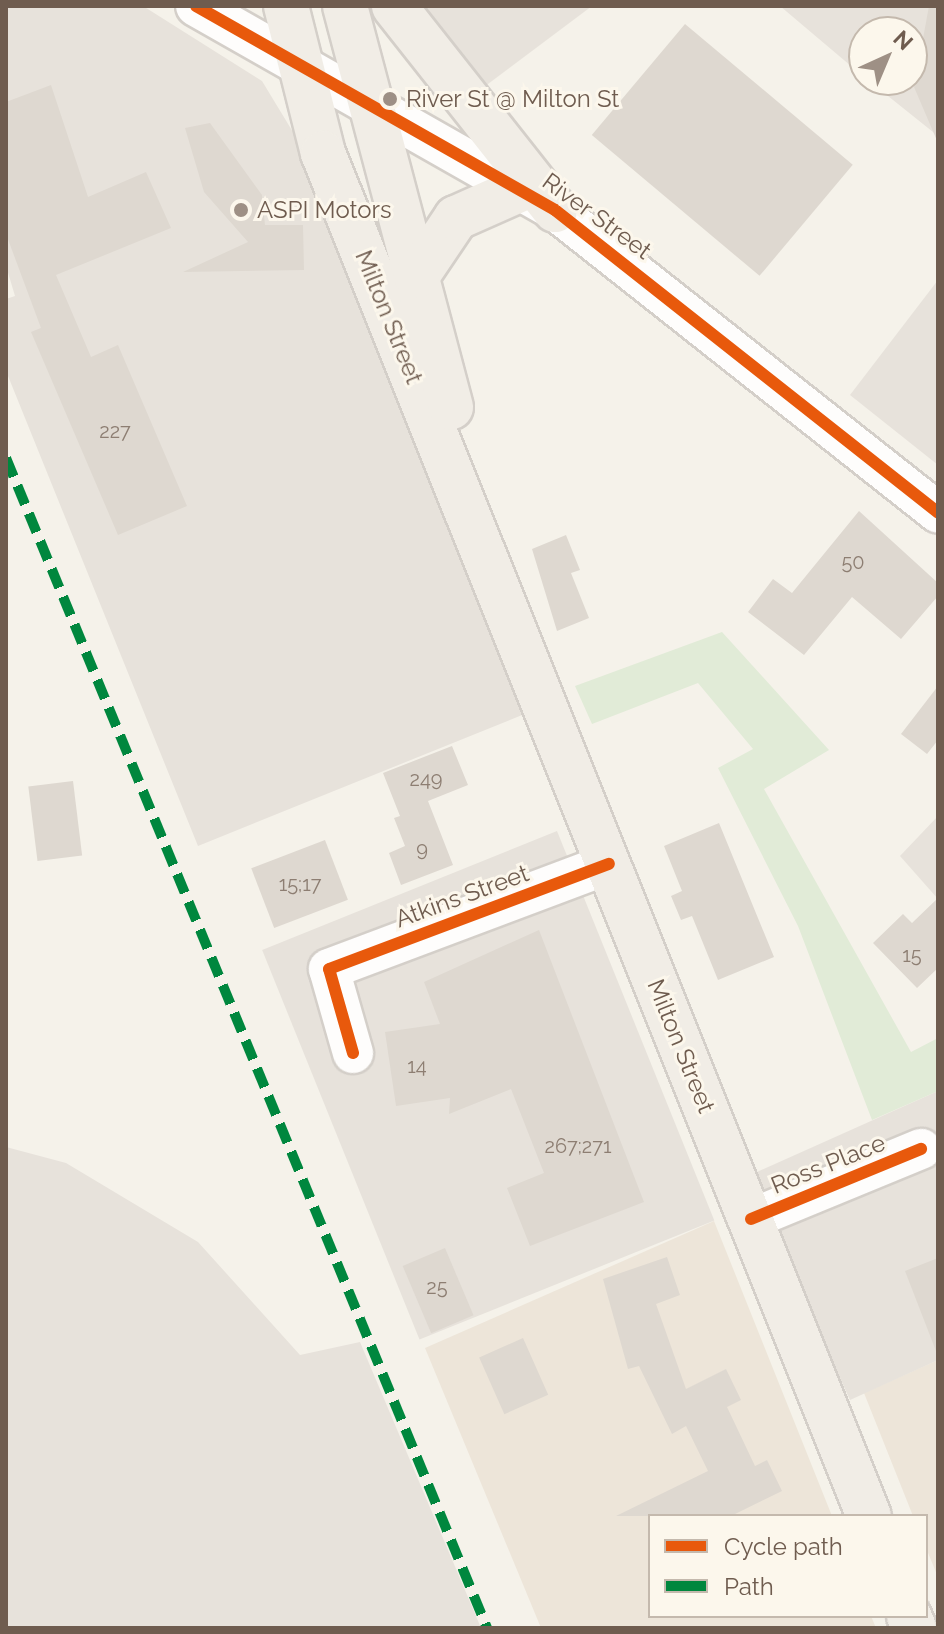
<!DOCTYPE html>
<style>
body{margin:0}
#map{position:relative;width:944px;height:1634px;overflow:hidden;background:#f5f2ea;font-family:Raleway,sans-serif}
div>[style]{position:absolute}
[style*='--x']{left:calc(var(--x)*1px);top:calc(var(--y)*1px);width:calc(var(--w)*1px);rotate:calc(var(--a)*1deg)}
.residential>*{inset:0;background:#ede5d9}
.industrial>*{inset:0;background:#e7e2db;transform-origin:0 0}
.green>*{inset:0;background:#e1ebd7}
.building>*{inset:0;background:#ded8d0;transform-origin:0 0}
.roads{filter:drop-shadow(2px 0 #d4cfc9) drop-shadow(-2px 0 #d4cfc9) drop-shadow(0 2px #d4cfc9) drop-shadow(0 -2px #d4cfc9)}
.minor>*{height:40px;margin:-20px;padding:0 20px;transform-origin:20px;border-radius:20px;background:#fefdfc}
.major>*{height:44px;margin:-22px;padding:0 22px;transform-origin:22px;border-radius:22px;background:#f1ede6}
.quiet>*{height:10px;margin-top:-5px;transform-origin:0;background:repeating-linear-gradient(90deg,#00873e 0 20px,transparent 0 30px)}
.cycleway>*{height:12px;margin:-6px;padding:0 6px;transform-origin:6px;border-radius:6px;background:#e8590c}
.dots>*{width:22px;height:22px;translate:-50% -50%;box-sizing:border-box;border:4px solid #fcf7ec;border-radius:50%}
span{translate:-50% -50%;white-space:nowrap;text-align:center;line-height:1.15;-webkit-text-stroke:6px #fcf7ec;paint-order:stroke}
.number-label{font-size:20px;color:#8d7e72}
.number-label span{-webkit-text-stroke-width:0}
.poi-label{font-size:24px;color:#6f5c4f}
.left{translate:0 -50%;text-align:left}
.street-label{font-size:24px;color:#6f5c4f}
.frame{position:absolute;inset:0;border:8px solid #6f5c4f;pointer-events:none}
.legend{position:absolute;left:648px;top:1514px;width:280px;height:104px;box-sizing:border-box;background:#fcf7ec;border:2px solid #c4b9ad;margin:0;padding:10px 14px;list-style:none;font-size:24px;color:#6f5c4f}
.legend li{display:flex;align-items:center;gap:16px;height:40px}
.legend b{width:40px;border:2px solid #c4b9ad}
.north{position:absolute;left:848px;top:16px;width:80px;height:80px;box-sizing:border-box;background:#fcf7ec;border:2px solid #c4b9ad;border-radius:50%;rotate:44deg;font-size:22px;font-weight:700;line-height:32px;text-align:center;color:#6f5c4f}
.north::after{content:'';display:block;margin:auto;width:28px;height:36px;background:#9e9085;clip-path:polygon(50% 0,100% 100%,50% 72%,0 100%)}
</style>
<div id="map">
<div class="residential">
<div style="clip-path:polygon(714px 1221px,832px 1516px,650px 1516px,650px 1616px,871px 1616px,876px 1628px,541px 1628px,425px 1348px)"></div>
<div style="clip-path:polygon(938px 1360px,938px 1577px,926px 1548px,926px 1516px,913px 1516px,864px 1393px)"></div>
</div>
<div class="industrial">
<div style="clip-path:polygon(6px 6px,143px 6px,262px 81px,316px 170px,532px 711px,198px 846px,6px 371px,6px 299px,15px 296px,6px 266px)"></div>
<div style="clip-path:polygon(413px 6px,592px 6px,476px 93px)"></div>
<div style="clip-path:polygon(780px 6px,938px 6px,938px 136px,868px 80px,912px 80px,912px 32px,864px 32px,864px 77px)"></div>
<div style="clip-path:polygon(938px 280px,938px 465px,850px 395px)"></div>
<div style="clip-path:polygon(938px 816px,938px 899px,900px 856px)"></div>
<div style="left:557px;top:831px;width:420px;height:318px;rotate:68deg"></div>
<div style="clip-path:polygon(938px 1091px,938px 1360px,850px 1400px,748px 1176px)"></div>
<div style="clip-path:polygon(6px 1147px,66px 1163px,198px 1242px,300px 1355px,360px 1342px,481px 1628px,6px 1628px)"></div>
</div>
<div class="green">
<div style="clip-path:polygon(722px 632px,829px 750px,764px 789px,911px 1052px,938px 1038px,938px 1091px,872px 1120px,798px 926px,718px 768px,753px 749px,698px 683px,592px 724px,575px 686px)"></div>
</div>
<div class="building">
<div style="clip-path:polygon(929px 6px,938px 6px,938px 143px,914px 87px)"></div>
<div style="left:685px;top:24px;width:219px;height:145px;rotate:40deg"></div>
<div style="clip-path:polygon(51px 85px,88px 197px,146px 172px,171px 228px,56px 275px,91px 357px,118px 345px,187px 506px,118px 535px,31px 332px,41px 328px,6px 234px,6px 102px)"></div>
<div style="clip-path:polygon(210px 123px,262px 195px,265px 225px,303px 225px,304px 270px,183px 272px,248px 242px,204px 192px,185px 128px)"></div>
<div style="clip-path:polygon(859px 511px,938px 583px,938px 596px,901px 639px,852px 597px,804px 655px,748px 612px,773px 579px,792px 593px)"></div>
<div style="clip-path:polygon(566px 535px,580px 570px,571px 573px,589px 618px,557px 631px,532px 549px)"></div>
<div style="clip-path:polygon(938px 686px,938px 740px,927px 754px,901px 734px)"></div>
<div style="clip-path:polygon(452px 746px,468px 785px,428px 801px,453px 865px,401px 885px,389px 853px,405px 846px,394px 818px,400px 816px,383px 773px)"></div>
<div style="left:73px;top:781px;width:75px;height:45px;rotate:83deg"></div>
<div style="clip-path:polygon(719px 823px,774px 957px,718px 980px,692px 916px,681px 920px,671px 896px,682px 891px,664px 846px)"></div>
<div style="left:325px;top:840px;width:64px;height:79px;rotate:69deg"></div>
<div style="clip-path:polygon(938px 898px,938px 968px,917px 988px,873px 943px,903px 914px,912px 923px)"></div>
<div style="clip-path:polygon(539px 930px,644px 1202px,530px 1246px,507px 1188px,544px 1173px,511px 1089px,449px 1114px,450px 1098px,396px 1106px,385px 1032px,440px 1024px,424px 982px)"></div>
<div style="left:445px;top:1248px;width:73px;height:46px;rotate:67deg"></div>
<div style="clip-path:polygon(667px 1257px,680px 1295px,656px 1304px,686px 1389px,726px 1369px,741px 1400px,727px 1407px,755px 1466px,767px 1460px,782px 1491px,731px 1516px,616px 1516px,708px 1471px,686px 1426px,672px 1434px,639px 1366px,628px 1369px,603px 1279px)"></div>
<div style="clip-path:polygon(938px 1258px,938px 1351px,936px 1351px,905px 1271px)"></div>
<div style="left:523px;top:1338px;width:62px;height:48px;rotate:66deg"></div>
</div>
<div class="roads">
<div class="minor">
<div style="--x:196;--y:6;--w:413;--a:29.6"></div>
<div style="--x:555;--y:210;--w:488;--a:38.3"></div>
<div style="--x:353;--y:1053;--w:87;--a:-105.9"></div>
<div style="--x:329;--y:969;--w:299;--a:-20.6"></div>
<div style="--x:751;--y:1219;--w:184;--a:-22.4"></div>
</div>
<div class="major">
<div style="--x:286;--y:6;--w:152;--a:75.9"></div>
<div style="--x:323;--y:153;--w:1468;--a:68.17"></div>
<div style="--x:345;--y:6;--w:415;--a:75.2"></div>
<div style="--x:394;--y:6;--w:260;--a:51.7"></div>
<div style="--x:417;--y:276;--w:70;--a:-56.1"></div>
<div style="--x:456;--y:218;--w:71;--a:-24"></div>
<div style="--x:909;--y:1616;--w:13;--a:67"></div>
</div>
</div>
<div class="quiet">
<div style="--x:6;--y:458;--w:1265;--a:67.65"></div>
</div>
<div class="cycleway">
<div style="--x:196;--y:6;--w:413;--a:29.6"></div>
<div style="--x:555;--y:210;--w:488;--a:38.3"></div>
<div style="--x:353;--y:1053;--w:87;--a:-105.9"></div>
<div style="--x:329;--y:969;--w:299;--a:-20.6"></div>
<div style="--x:751;--y:1219;--w:184;--a:-22.4"></div>
</div>
<div class="dots">
<div style="left:390px;top:99px;background:#9e9085"></div>
<div style="left:241px;top:210px;background:#9e9085"></div>
</div>
<div class="number-label">
<span style="left:115px;top:431px">227</span>
<span style="left:853px;top:562px">50</span>
<span style="left:426px;top:779px">249</span>
<span style="left:422px;top:849px">9</span>
<span style="left:300px;top:884px">15;17</span>
<span style="left:912px;top:955px">15</span>
<span style="left:417px;top:1066px">14</span>
<span style="left:578px;top:1146px">267;271</span>
<span style="left:437px;top:1287px">25</span>
</div>
<div class="poi-label">
<span class="left" style="left:406px;top:99px">River St @ Milton St</span>
<span class="left" style="left:257px;top:210px">ASPI Motors</span>
</div>
<div class="street-label">
<span style="left:597px;top:216px;rotate:36deg">River Street</span>
<span style="left:389px;top:317px;rotate:68deg">Milton Street</span>
<span style="left:462px;top:896px;rotate:-20deg">Atkins Street</span>
<span style="left:681px;top:1046px;rotate:68deg">Milton Street</span>
<span style="left:828px;top:1164px;rotate:-22deg">Ross Place</span>
</div>
<div class="frame"></div>
<ul class="legend">
<li><b style="height:10px;background:#e8590c"></b>Cycle path</li>
<li><b style="height:10px;background:#00873e"></b>Path</li>
</ul>
<div class="north">N</div>
</div>
